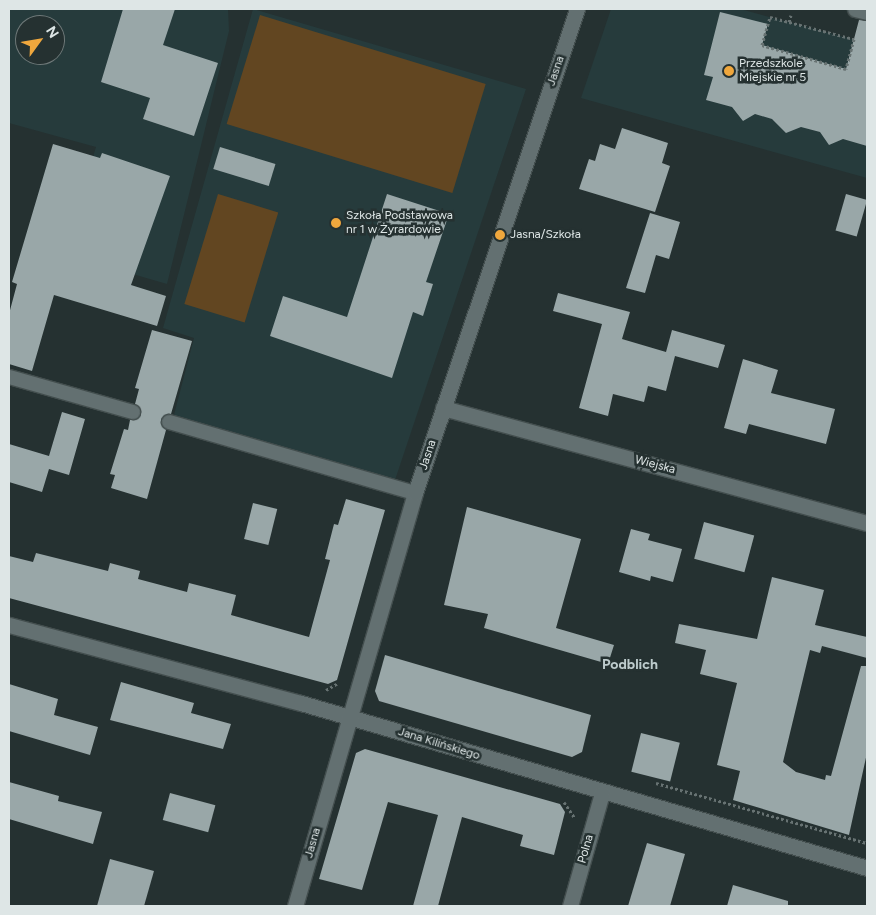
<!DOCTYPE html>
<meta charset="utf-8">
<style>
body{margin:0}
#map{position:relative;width:876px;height:915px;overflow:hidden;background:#253131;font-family:Figtree,sans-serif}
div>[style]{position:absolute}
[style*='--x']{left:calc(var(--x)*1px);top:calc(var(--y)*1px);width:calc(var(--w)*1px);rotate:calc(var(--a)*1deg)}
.built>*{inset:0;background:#263b3c}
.green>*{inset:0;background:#624621;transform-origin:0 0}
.building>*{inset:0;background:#99a7a8;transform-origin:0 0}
.path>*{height:3px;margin-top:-1.5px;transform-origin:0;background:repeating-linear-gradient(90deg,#677272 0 2.5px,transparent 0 5px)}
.roads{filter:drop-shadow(1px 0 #434e4e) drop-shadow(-1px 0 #434e4e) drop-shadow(0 1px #434e4e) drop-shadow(0 -1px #434e4e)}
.service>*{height:14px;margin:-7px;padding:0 7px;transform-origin:7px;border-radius:7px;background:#637071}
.minor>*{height:15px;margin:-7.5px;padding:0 7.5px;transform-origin:7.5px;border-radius:7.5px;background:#637071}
.dots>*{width:14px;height:14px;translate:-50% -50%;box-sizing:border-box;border:2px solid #253131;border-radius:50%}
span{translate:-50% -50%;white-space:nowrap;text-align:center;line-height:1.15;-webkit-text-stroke:5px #253131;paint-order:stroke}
.poi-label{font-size:12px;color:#dee6e6}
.left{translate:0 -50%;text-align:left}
.street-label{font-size:12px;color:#dee6e6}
.neighbourhood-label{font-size:14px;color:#bdcbcc;font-weight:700}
.frame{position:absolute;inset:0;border:10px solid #dee6e6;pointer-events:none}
.north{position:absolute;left:15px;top:15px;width:50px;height:50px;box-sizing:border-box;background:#253131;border:1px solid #6f7979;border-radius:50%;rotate:58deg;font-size:14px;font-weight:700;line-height:20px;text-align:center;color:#dee6e6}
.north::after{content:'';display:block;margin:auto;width:18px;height:22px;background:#efa73d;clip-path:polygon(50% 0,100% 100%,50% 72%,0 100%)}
</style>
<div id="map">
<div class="built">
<div style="clip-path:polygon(evenodd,9px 9px,228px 9px,229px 31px,167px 284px,64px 254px,96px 147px,9px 123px,9px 9px,25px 25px,55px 25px,55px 55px,25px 55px,25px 25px)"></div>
<div style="clip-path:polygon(253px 9px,526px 89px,395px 480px,174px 415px,194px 338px,163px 328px)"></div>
<div style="clip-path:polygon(611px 9px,740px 9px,867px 43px,867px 178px,581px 98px)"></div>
</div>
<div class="green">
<div style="left:260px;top:15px;width:236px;height:114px;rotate:17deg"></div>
<div style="left:218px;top:194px;width:63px;height:115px;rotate:17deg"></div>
</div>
<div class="building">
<div style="clip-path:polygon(123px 9px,175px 9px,163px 45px,218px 63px,194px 136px,143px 119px,150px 98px,101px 82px)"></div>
<div style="clip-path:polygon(720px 12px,768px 24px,762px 45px,846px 69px,859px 20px,867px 21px,867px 146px,843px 139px,829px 145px,820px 132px,801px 127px,786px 133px,772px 119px,755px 114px,743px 121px,732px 107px,706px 100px,713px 77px,704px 75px)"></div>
<div style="clip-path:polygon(622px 128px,668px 143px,662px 163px,670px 166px,655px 212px,579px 189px,589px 159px,595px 161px,600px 144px,615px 149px)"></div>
<div style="clip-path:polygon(53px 144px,100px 158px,102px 153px,170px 176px,131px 285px,166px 296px,157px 326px,54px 295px,32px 371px,9px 364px,9px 314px,17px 284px,12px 282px)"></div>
<div style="left:220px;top:147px;width:58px;height:23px;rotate:17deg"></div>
<div style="clip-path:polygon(387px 194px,449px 214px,426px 282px,433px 284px,423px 316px,413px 312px,392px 378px,270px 336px,283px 296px,347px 317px)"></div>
<div style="left:846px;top:194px;width:22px;height:38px;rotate:16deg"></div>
<div style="clip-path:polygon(650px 213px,680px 222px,669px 259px,656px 255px,645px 293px,626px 288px)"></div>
<div style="clip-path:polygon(558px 293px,630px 312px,622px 339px,666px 352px,672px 330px,725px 345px,718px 368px,675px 356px,666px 391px,648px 386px,644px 402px,613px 394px,608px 416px,579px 408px,602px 324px,553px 311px)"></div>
<div style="clip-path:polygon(152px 330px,192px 341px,171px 414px,161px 419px,166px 430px,147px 499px,111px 488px,115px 475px,110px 474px,124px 429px,128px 430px,130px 420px,141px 415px,135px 404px,139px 389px,135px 388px)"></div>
<div style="clip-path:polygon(743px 359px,778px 370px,771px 393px,835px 409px,826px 444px,749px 424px,746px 434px,724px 428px)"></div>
<div style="clip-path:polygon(62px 412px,85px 419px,69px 475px,49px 469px,42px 492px,9px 482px,9px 444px,49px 456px)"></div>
<div style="clip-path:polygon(346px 499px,385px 510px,337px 680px,328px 684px,9px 598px,9px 556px,33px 562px,36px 553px,108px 571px,110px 563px,140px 571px,138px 579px,187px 592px,189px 583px,236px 595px,231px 615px,309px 637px,330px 560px,325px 559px,334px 524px,338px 525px)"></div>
<div style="left:253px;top:503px;width:25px;height:37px;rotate:14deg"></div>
<div style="clip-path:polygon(467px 507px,581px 539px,556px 628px,614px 645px,608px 664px,484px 628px,488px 614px,444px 605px)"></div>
<div style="left:704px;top:522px;width:52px;height:38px;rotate:15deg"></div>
<div style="clip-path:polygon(631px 529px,650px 534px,648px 540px,682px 549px,673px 582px,651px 576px,650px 581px,619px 572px)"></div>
<div style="clip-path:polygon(772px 577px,824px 590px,815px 625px,867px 637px,867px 658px,822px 646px,820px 653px,810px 650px,783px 762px,796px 772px,825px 780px,826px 775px,831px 776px,861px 666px,867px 666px,867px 753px,849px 835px,733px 800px,740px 771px,717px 765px,737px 683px,700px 674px,706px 650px,675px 643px,679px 624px,757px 639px)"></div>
<div style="clip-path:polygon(385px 655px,591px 715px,582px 752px,572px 757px,379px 701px,375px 691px)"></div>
<div style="clip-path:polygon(121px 682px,194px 703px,191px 713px,231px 724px,223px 749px,110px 720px)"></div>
<div style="clip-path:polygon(9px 684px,58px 699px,54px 715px,98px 727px,90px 755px,9px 731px)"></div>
<div style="left:641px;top:733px;width:40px;height:40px;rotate:14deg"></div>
<div style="clip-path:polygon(365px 749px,560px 804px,565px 812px,554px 855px,520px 846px,523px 835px,462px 817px,438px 906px,413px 906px,438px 815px,388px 802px,362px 890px,319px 879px,356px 753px)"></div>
<div style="clip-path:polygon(9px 782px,59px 796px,58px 801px,102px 812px,93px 844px,9px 819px)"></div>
<div style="left:170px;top:793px;width:47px;height:28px;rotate:15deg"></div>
<div style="clip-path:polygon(647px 843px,685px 854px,670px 906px,628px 906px)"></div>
<div style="clip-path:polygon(110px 859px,154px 871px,144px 906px,97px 906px)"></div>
<div style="clip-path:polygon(733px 885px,788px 901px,788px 906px,727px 906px)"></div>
</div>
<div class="path">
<div style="--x:770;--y:17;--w:87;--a:14.7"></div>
<div style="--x:854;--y:39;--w:31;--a:105"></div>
<div style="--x:846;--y:69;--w:87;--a:-164.1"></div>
<div style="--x:762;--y:45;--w:29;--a:-74"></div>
<div style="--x:789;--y:22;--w:7;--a:-74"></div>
<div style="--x:326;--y:690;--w:14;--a:-30"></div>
<div style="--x:656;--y:783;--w:219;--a:15.9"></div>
<div style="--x:564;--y:802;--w:18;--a:56"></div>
</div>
<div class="roads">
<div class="service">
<div style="--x:9;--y:377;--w:129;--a:15.8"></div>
<div style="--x:169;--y:422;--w:256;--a:16.1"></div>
</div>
<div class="minor">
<div style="--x:855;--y:9;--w:12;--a:14"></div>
<div style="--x:443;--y:408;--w:439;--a:15.2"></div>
<div style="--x:9;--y:625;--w:302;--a:15"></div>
<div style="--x:301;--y:703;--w:590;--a:16.25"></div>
<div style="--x:295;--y:906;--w:430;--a:-73.8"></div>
<div style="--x:415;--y:493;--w:510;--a:-71.49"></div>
<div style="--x:570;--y:906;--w:117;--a:-74.2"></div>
</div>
</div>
<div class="dots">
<div style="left:729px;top:71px;background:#efa73d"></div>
<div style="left:336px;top:223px;background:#efa73d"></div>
<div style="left:500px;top:235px;background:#efa73d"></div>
</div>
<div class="poi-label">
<span class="left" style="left:739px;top:71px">Przedszkole<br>Miejskie nr 5</span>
<span class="left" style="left:346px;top:223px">Szkoła Podstawowa<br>nr 1 w Żyrardowie</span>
<span class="left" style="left:510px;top:235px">Jasna/Szkoła</span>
</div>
<div class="street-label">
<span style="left:556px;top:71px;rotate:-71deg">Jasna</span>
<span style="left:428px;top:455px;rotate:-72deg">Jasna</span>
<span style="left:655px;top:465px;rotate:15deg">Wiejska</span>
<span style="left:439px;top:744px;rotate:17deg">Jana Kilińskiego</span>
<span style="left:313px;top:843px;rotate:-74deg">Jasna</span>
<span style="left:586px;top:849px;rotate:-74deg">Polna</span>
</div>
<div class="neighbourhood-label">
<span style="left:630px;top:665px">Podblich</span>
</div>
<div class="frame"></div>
<div class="north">N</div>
</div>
